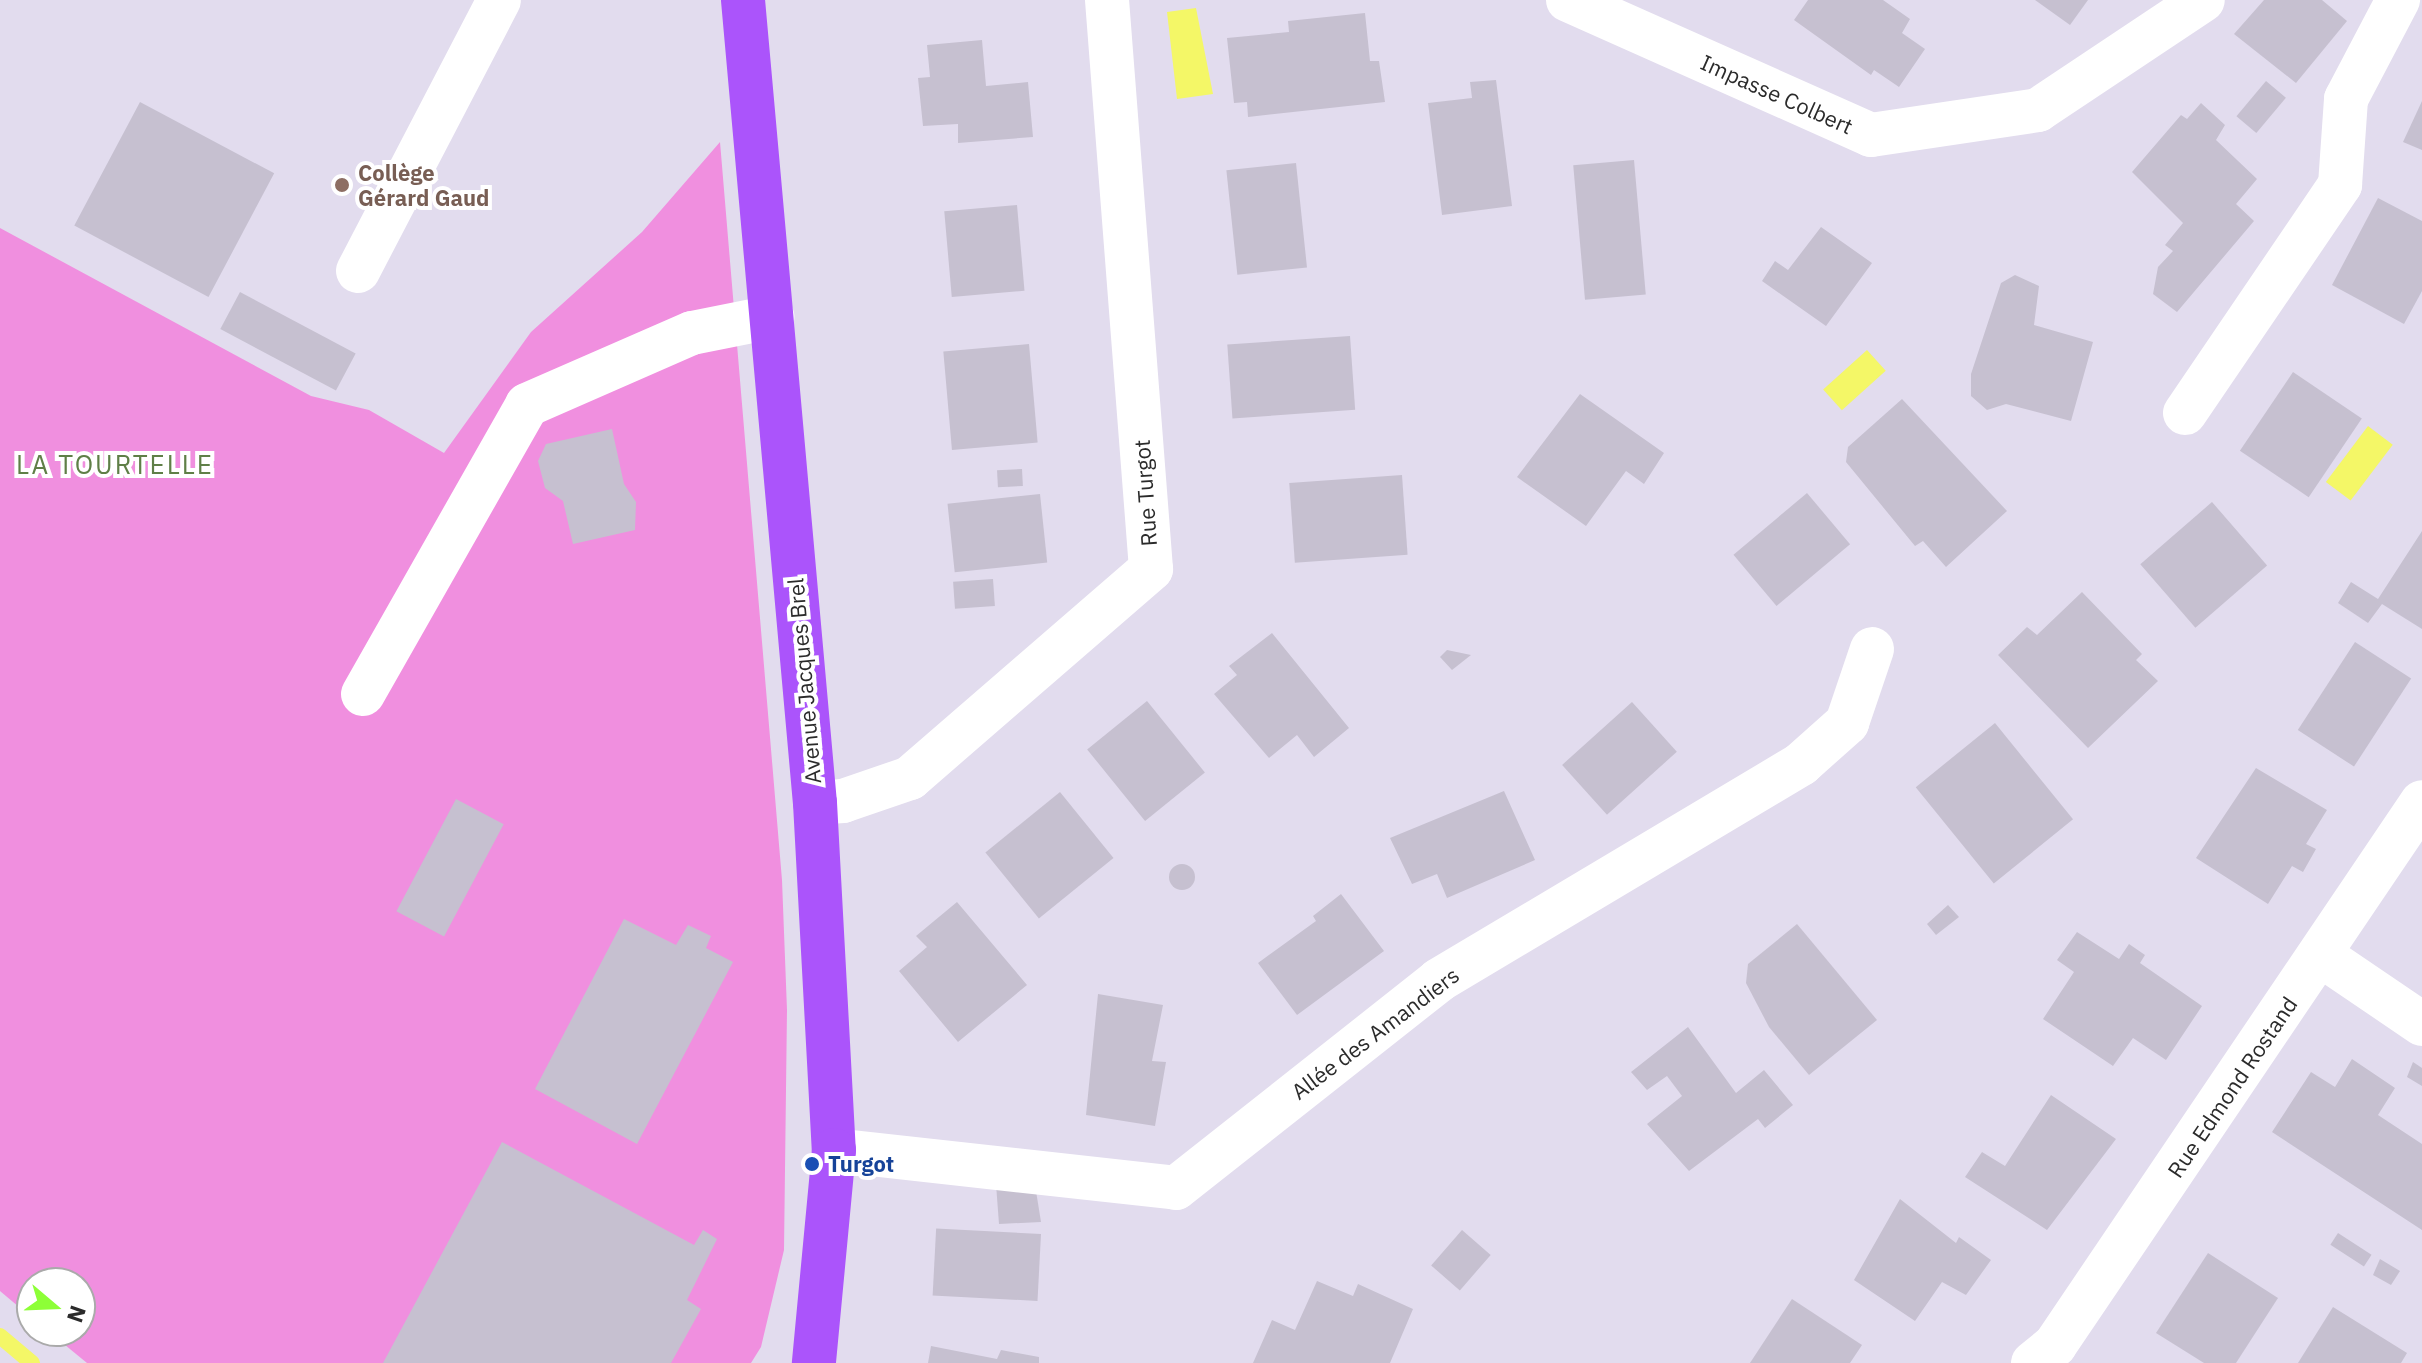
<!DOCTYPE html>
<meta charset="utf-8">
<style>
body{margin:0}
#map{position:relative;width:2422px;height:1363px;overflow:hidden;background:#e2dcee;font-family:"IBM Plex Sans",sans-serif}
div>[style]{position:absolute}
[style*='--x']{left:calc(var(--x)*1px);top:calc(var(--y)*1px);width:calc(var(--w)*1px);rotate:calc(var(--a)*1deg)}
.pitch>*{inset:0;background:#f08fdf}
.water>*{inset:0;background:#f4f767;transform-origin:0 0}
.stream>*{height:16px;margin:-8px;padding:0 8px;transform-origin:8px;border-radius:8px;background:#f4f767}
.building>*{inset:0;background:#c6c0d0;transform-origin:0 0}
.round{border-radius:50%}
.minor>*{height:44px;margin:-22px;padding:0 22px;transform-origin:22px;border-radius:22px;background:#fff}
.major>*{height:44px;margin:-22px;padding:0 22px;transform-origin:22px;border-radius:22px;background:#ab54fb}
.dots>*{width:22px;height:22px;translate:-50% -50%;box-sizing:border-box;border:4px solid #fff;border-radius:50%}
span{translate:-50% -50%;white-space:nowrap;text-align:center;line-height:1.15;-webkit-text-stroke:8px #fff;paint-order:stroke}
.street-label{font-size:22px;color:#2b2b2b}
.education-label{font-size:22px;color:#785e54;font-weight:700}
.left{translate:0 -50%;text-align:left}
.transit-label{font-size:22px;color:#164399;font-weight:700}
.quarter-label{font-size:26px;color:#5f7f47;letter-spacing:2px}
.north{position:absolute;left:16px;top:1267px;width:80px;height:80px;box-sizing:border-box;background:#fff;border:2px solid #aaa;border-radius:50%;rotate:109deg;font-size:22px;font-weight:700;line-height:32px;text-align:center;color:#2b2b2b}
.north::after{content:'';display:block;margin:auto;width:28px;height:36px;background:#8dff37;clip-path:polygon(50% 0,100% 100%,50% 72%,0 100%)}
</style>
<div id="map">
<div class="pitch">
<div style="clip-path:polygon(720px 142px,782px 880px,787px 1010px,784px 1250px,761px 1347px,751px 1363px,87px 1363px,48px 1331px,80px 1331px,80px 1283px,32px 1283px,32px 1318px,0 1291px,0 228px,311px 396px,369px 410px,444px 453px,531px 332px,642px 232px)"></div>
</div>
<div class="water">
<div style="clip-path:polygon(1196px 8px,1213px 94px,1177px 99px,1167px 12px)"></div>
<div style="left:1867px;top:350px;width:28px;height:59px;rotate:48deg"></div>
<div style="left:2368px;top:426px;width:31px;height:70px;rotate:37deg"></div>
</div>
<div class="stream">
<div style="--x:0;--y:1336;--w:42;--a:40.2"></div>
</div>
<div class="building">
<div style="clip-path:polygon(1808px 0,1883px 0,1910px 19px,1902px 33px,1925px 49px,1899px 87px,1874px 70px,1871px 75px,1794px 20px)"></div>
<div style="clip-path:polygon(2035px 0,2088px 0,2070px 25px)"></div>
<div style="clip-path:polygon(2264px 0,2322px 0,2347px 21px,2296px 83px,2234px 34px)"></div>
<div style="clip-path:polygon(1365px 13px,1370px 61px,1379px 61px,1385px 102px,1248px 117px,1247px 102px,1234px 103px,1227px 38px,1289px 32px,1288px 21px)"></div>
<div style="clip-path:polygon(982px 40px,986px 86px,1028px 82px,1033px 137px,958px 143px,958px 124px,923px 126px,918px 78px,930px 77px,927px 45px)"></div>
<div style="clip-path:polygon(1496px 80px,1512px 206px,1442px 215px,1428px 103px,1472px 98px,1470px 82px)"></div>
<div style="left:2266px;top:81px;width:26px;height:46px;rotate:40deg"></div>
<div style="clip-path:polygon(2422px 101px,2422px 150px,2403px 142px)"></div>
<div style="left:140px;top:102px;width:152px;height:140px;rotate:28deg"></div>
<div style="clip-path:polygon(2201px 103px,2225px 125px,2216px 140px,2257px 179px,2236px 204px,2254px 221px,2177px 312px,2153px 294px,2158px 267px,2173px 251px,2165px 245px,2183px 223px,2132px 172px,2181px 115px,2187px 119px)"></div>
<div style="left:1634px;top:160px;width:135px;height:61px;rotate:85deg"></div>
<div style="left:1296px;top:163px;width:105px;height:70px;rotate:84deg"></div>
<div style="clip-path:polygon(2378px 198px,2422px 221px,2422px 291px,2404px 324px,2332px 285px)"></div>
<div style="left:1017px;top:205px;width:86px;height:73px;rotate:85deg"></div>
<div style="clip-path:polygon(1821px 227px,1872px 263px,1826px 326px,1762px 281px,1775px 261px,1788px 270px)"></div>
<div style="clip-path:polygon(2015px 275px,2039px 286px,2034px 325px,2093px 342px,2071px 421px,2006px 404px,1987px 410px,1971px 396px,1971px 374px,2001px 283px)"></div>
<div style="left:240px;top:292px;width:131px;height:42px;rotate:28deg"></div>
<div style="left:1350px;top:336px;width:74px;height:123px;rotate:86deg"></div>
<div style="left:1029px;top:344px;width:99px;height:86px;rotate:85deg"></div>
<div style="left:2293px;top:372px;width:83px;height:95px;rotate:34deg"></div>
<div style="clip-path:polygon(1580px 394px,1664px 453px,1644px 484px,1626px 471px,1586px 526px,1517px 477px)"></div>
<div style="clip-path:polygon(1902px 399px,2007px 511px,1946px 567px,1923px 541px,1915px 546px,1846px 462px,1848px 447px)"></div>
<div style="clip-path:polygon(612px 429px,624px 484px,636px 502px,635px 530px,573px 544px,563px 501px,545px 488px,538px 461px,546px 444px)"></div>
<div style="left:1022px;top:469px;width:17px;height:25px;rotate:87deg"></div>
<div style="left:1402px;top:475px;width:80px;height:113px;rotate:86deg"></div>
<div style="left:1807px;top:493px;width:67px;height:96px;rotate:50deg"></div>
<div style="left:1040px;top:494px;width:69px;height:93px;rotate:84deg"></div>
<div style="left:2212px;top:502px;width:84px;height:95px;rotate:49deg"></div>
<div style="clip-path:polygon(2422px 531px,2422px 629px,2382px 604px,2368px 623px,2338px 603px,2351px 582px,2378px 599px)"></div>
<div style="left:993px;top:579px;width:27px;height:40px;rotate:86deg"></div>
<div style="clip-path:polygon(2082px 592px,2142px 654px,2136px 660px,2158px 681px,2088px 748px,1998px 655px,2027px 627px,2037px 635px)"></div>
<div style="clip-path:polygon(1272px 633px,1349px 728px,1314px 757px,1297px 735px,1269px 758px,1214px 694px,1237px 675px,1229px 666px)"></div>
<div style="left:2355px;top:642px;width:67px;height:105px;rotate:33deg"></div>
<div style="clip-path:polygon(1447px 650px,1471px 655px,1452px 670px,1440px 657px)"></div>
<div style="left:1147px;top:701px;width:92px;height:77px;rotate:51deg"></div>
<div style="left:1632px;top:702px;width:67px;height:94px;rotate:48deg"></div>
<div style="left:1995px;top:723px;width:124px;height:102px;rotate:51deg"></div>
<div style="clip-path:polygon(2256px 768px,2327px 810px,2306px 844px,2316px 849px,2303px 872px,2292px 866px,2268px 904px,2196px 858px)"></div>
<div style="clip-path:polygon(1504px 791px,1535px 860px,1447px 898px,1437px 874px,1412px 884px,1390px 838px)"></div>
<div style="left:1060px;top:792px;width:85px;height:96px;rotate:51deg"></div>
<div style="left:456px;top:799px;width:54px;height:127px;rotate:28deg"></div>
<div class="round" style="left:1169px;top:864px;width:26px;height:26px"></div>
<div style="clip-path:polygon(1341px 894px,1384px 951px,1297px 1015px,1258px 963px,1316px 921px,1313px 916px)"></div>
<div style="clip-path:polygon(957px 902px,1027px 985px,958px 1042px,899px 971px,927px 947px,916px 936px)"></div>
<div style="clip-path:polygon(1948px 905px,1959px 917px,1936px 935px,1927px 924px)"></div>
<div style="clip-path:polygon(624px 919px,676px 945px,688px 925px,711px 936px,706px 948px,733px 962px,637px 1144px,535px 1089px)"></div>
<div style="clip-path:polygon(1797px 924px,1877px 1020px,1809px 1075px,1769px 1027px,1746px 983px,1748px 964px)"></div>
<div style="clip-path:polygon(2077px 932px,2119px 959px,2129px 944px,2145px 955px,2140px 963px,2202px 1006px,2166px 1060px,2133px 1038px,2113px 1066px,2043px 1019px,2074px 972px,2057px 960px)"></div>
<div style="clip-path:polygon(1098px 994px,1163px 1005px,1152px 1061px,1166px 1062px,1155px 1126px,1086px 1115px)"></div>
<div style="clip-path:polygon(1688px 1027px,1736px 1093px,1764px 1070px,1793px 1105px,1765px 1128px,1758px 1119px,1689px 1171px,1647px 1124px,1682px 1096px,1667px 1076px,1647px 1090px,1631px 1072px)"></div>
<div style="clip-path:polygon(2352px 1059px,2395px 1088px,2378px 1115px,2422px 1144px,2422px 1230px,2272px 1132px,2311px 1072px,2335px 1087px)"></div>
<div style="clip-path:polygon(2413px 1062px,2422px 1068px,2422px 1086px,2407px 1077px)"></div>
<div style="clip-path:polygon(2051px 1095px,2116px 1139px,2047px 1230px,1965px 1177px,1982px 1152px,2005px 1166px)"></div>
<div style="clip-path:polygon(502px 1142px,694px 1245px,703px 1230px,717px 1239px,687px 1300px,701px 1309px,671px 1363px,383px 1363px)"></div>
<div style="clip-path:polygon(996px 1184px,1036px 1191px,1041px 1222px,999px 1224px)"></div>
<div style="clip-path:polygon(1900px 1199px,1956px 1243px,1959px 1237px,1991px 1260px,1966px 1295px,1942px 1282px,1915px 1321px,1854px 1280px)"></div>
<div style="left:1462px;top:1230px;width:38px;height:47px;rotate:41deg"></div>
<div style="left:2338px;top:1233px;width:40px;height:14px;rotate:33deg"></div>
<div style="left:1041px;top:1234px;width:67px;height:105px;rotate:93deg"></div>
<div style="clip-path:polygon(2208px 1253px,2278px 1298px,2236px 1363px,2204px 1363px,2156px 1333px)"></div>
<div style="clip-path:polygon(2380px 1259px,2400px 1271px,2391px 1285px,2373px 1275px)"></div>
<div style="clip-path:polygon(1317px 1281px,1353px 1296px,1358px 1284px,1413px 1309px,1390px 1363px,1253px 1363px,1272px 1320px,1295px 1330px)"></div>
<div style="clip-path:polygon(1792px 1299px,1862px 1345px,1850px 1363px,1750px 1363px)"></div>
<div style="clip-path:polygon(2333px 1307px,2407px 1353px,2401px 1363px,2298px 1363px)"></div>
<div style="clip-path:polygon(931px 1346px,997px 1359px,1001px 1350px,1039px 1357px,1039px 1363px,928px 1363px)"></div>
</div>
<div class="minor">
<div style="--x:1568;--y:0;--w:332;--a:24"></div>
<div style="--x:1871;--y:135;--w:169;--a:-8.5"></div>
<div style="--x:2038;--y:110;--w:198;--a:-33.7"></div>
<div style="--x:358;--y:271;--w:305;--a:-62.5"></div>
<div style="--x:2185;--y:413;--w:276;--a:-55.8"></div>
<div style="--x:2340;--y:185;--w:86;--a:-86"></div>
<div style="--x:2346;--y:99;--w:112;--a:-62.3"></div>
<div style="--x:363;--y:694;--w:332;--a:-60.4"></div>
<div style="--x:527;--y:405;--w:180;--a:-23.6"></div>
<div style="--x:692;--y:333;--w:82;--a:-11.3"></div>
<div style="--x:815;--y:803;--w:28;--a:-4"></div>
<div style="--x:843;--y:801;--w:71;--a:-18.9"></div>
<div style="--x:910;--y:778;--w:319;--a:-40.9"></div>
<div style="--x:1151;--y:569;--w:571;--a:-94.42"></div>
<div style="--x:2322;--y:956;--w:121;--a:34.2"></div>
<div style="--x:834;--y:1150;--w:344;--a:6.3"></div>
<div style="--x:1176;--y:1188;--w:335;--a:-38.3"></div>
<div style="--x:1439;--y:980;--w:422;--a:-30.8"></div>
<div style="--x:1801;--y:764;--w:62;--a:-41.7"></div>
<div style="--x:1847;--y:723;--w:78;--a:-71.3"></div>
<div style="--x:2033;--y:1363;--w:28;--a:-39"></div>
<div style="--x:2055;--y:1345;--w:655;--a:-55.95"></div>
</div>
<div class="major">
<div style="--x:743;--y:0;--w:806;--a:84.88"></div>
<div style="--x:815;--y:803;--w:348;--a:86.9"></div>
<div style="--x:834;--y:1150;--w:214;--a:95.4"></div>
</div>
<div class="dots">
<div style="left:342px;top:185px;background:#8d6e63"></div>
<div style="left:812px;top:1164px;background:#1a4fb4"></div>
</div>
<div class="street-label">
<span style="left:1777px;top:94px;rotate:24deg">Impasse Colbert</span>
<span style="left:1145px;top:493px;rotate:-94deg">Rue Turgot</span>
<span style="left:804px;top:681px;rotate:-95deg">Avenue Jacques Brel</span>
<span style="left:1375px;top:1033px;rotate:-37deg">Allée des Amandiers</span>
<span style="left:2232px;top:1087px;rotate:-56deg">Rue Edmond Rostand</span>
</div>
<div class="education-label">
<span class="left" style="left:358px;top:185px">Collège<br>Gérard Gaud</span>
</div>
<div class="transit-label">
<span class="left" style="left:828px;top:1164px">Turgot</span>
</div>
<div class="quarter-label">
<span style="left:115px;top:465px">LA TOURTELLE</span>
</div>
<div class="north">N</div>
</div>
